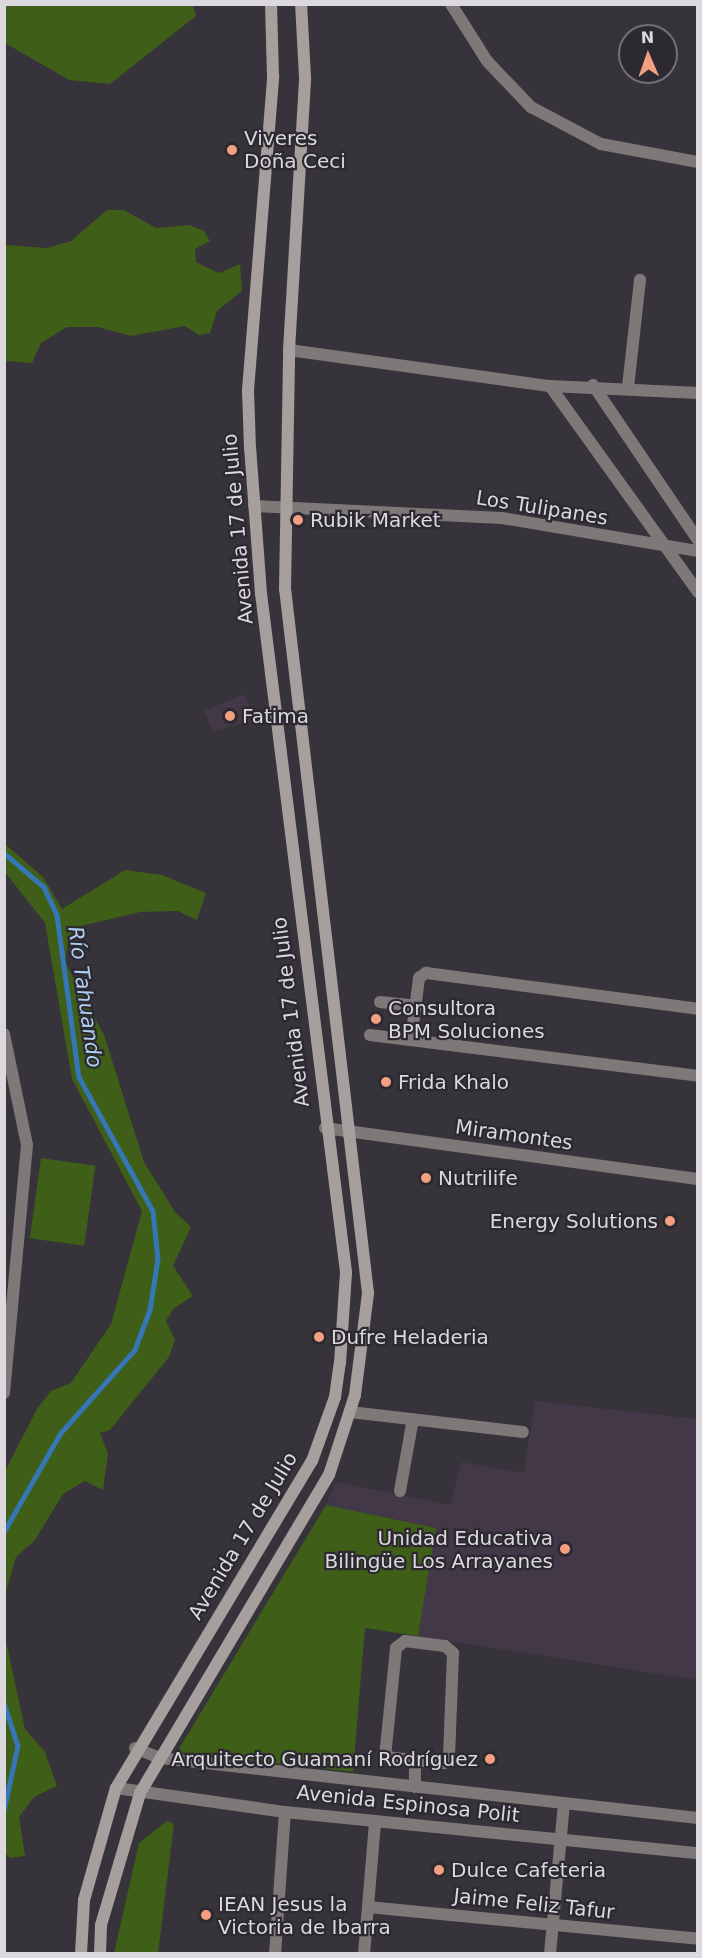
<!DOCTYPE html>
<meta charset="utf-8">
<style>
body{margin:0}
#map{position:relative;width:702px;height:1958px;overflow:hidden;background:#37333b;font-family:"DejaVu Sans",sans-serif}
div>[style]{position:absolute}
[style*='--x']{left:calc(var(--x)*1px);top:calc(var(--y)*1px);width:calc(var(--w)*1px);rotate:calc(var(--a)*1deg)}
.education>*{inset:0;background:#423848}
.green>*{inset:0;background:#3f5e17;transform-origin:0 0}
.stream>*{height:4.5px;margin:-2.25px;padding:0 2.25px;transform-origin:2.25px;border-radius:2.25px;background:#3576b7}
.minor>*{height:12px;margin:-6px;padding:0 6px;transform-origin:6px;border-radius:6px;background:#7e7978}
.tertiary>*{height:12px;margin:-6px;padding:0 6px;transform-origin:6px;border-radius:6px;background:#7e7978}
.secondary>*{height:12px;margin:-6px;padding:0 6px;transform-origin:6px;border-radius:6px;background:#a79f9e}
.dots>*{width:16px;height:16px;translate:-50% -50%;box-sizing:border-box;border:3px solid #2d2931;border-radius:50%}
span{translate:-50% -50%;white-space:nowrap;text-align:center;line-height:1.15;-webkit-text-stroke:4.5px #2d2931;paint-order:stroke}
.poi-label{font-size:20px;color:#dbd8de}
.left{translate:0 -50%;text-align:left}
.right{translate:-100% -50%;text-align:right}
.street-label{font-size:20px;color:#dbd8de}
.water-label{font-size:21px;color:#aecef1;font-style:italic}
.frame{position:absolute;inset:0;border:6px solid #dbd8de;pointer-events:none}
.north{position:absolute;left:618px;top:24px;width:60px;height:60px;box-sizing:border-box;background:#2d2931;border:2px solid #736f76;border-radius:50%;rotate:358deg;font-size:16px;font-weight:700;line-height:24px;text-align:center;color:#dbd8de}
.north::after{content:'';display:block;margin:auto;width:21px;height:27px;background:#f3a082;clip-path:polygon(50% 0,100% 100%,50% 72%,0 100%)}
</style>
<div id="map">
<div class="education">
<div style="clip-path:polygon(245px 694px,256px 720px,212px 731px,204px 711px)"></div>
<div style="clip-path:polygon(535px 1401px,697px 1419px,697px 1680px,418px 1636px,436px 1528px,326px 1505px,336px 1482px,450px 1505px,461px 1462px,524px 1473px)"></div>
</div>
<div class="green">
<div style="clip-path:polygon(5px 4px,193px 5px,196px 16px,110px 84px,69px 80px,5px 43px)"></div>
<div style="clip-path:polygon(107px 210px,124px 210px,156px 228px,189px 225px,204px 231px,210px 241px,195px 249px,196px 262px,219px 273px,240px 264px,242px 291px,217px 311px,210px 333px,199px 335px,185px 326px,131px 336px,98px 327px,67px 327px,41px 343px,32px 363px,5px 361px,5px 245px,47px 248px,71px 241px)"></div>
<div style="clip-path:polygon(5px 844px,43px 877px,62px 909px,125px 870px,162px 875px,206px 893px,197px 920px,178px 911px,140px 912px,81px 926px,69px 936px,65px 962px,104px 1035px,144px 1162px,175px 1212px,191px 1227px,173px 1266px,193px 1296px,173px 1309px,166px 1321px,175px 1340px,169px 1357px,110px 1430px,100px 1433px,108px 1453px,103px 1490px,85px 1481px,63px 1494px,35px 1540px,16px 1557px,5px 1594px,5px 1471px,37px 1409px,51px 1391px,71px 1383px,111px 1324px,142px 1211px,72px 1079px,45px 923px,5px 872px)"></div>
<div style="left:41px;top:1158px;width:55px;height:81px;rotate:8deg"></div>
<div style="clip-path:polygon(326px 1505px,436px 1528px,418px 1636px,365px 1628px,353px 1772px,177px 1752px)"></div>
<div style="clip-path:polygon(4px 1632px,25px 1729px,45px 1752px,57px 1786px,34px 1797px,19px 1817px,25px 1856px,10px 1858px,4px 1852px)"></div>
<div style="clip-path:polygon(167px 1821px,174px 1824px,158px 1953px,114px 1953px,139px 1843px)"></div>
</div>
<div class="stream">
<div style="--x:4;--y:853;--w:52;--a:40.4"></div>
<div style="--x:44;--y:887;--w:31;--a:65"></div>
<div style="--x:57;--y:915;--w:163;--a:82.3"></div>
<div style="--x:79;--y:1077;--w:153;--a:61.1"></div>
<div style="--x:153;--y:1211;--w:48;--a:84.1"></div>
<div style="--x:158;--y:1259;--w:52;--a:98.9"></div>
<div style="--x:150;--y:1310;--w:43;--a:110.6"></div>
<div style="--x:135;--y:1350;--w:111;--a:131.7"></div>
<div style="--x:61;--y:1433;--w:114;--a:119.9"></div>
<div style="--x:4;--y:1703;--w:45;--a:72"></div>
<div style="--x:18;--y:1746;--w:66;--a:102.2"></div>
</div>
<div class="minor">
<div style="--x:451;--y:4;--w:67;--a:57.7"></div>
<div style="--x:487;--y:61;--w:64;--a:46.3"></div>
<div style="--x:531;--y:107;--w:79;--a:27.9"></div>
<div style="--x:601;--y:144;--w:99;--a:10.5"></div>
<div style="--x:289;--y:350;--w:263;--a:7.9"></div>
<div style="--x:550;--y:386;--w:148;--a:2.7"></div>
<div style="--x:593;--y:385;--w:187;--a:55.9"></div>
<div style="--x:550;--y:386;--w:254;--a:54.3"></div>
<div style="--x:628;--y:387;--w:108;--a:-83.6"></div>
<div style="--x:254;--y:506;--w:248;--a:2.8"></div>
<div style="--x:502;--y:518;--w:199;--a:9.6"></div>
<div style="--x:380;--y:1002;--w:36;--a:6"></div>
<div style="--x:4;--y:1034;--w:113;--a:78.3"></div>
<div style="--x:27;--y:1145;--w:249;--a:95.3"></div>
<div style="--x:370;--y:1035;--w:331;--a:7.1"></div>
<div style="--x:411;--y:1040;--w:63;--a:-82.6"></div>
<div style="--x:419;--y:978;--w:9;--a:-36"></div>
<div style="--x:426;--y:973;--w:274;--a:7.5"></div>
<div style="--x:325;--y:1128;--w:376;--a:7.8"></div>
<div style="--x:350;--y:1412;--w:174;--a:6.6"></div>
<div style="--x:400;--y:1491;--w:73;--a:-79.8"></div>
<div style="--x:405;--y:1641;--w:40;--a:7.1"></div>
<div style="--x:445;--y:1646;--w:11;--a:41"></div>
<div style="--x:453;--y:1653;--w:103;--a:92.2"></div>
<div style="--x:449;--y:1756;--w:9;--a:126"></div>
<div style="--x:444;--y:1763;--w:59;--a:-174.2"></div>
<div style="--x:385;--y:1757;--w:110;--a:-84.2"></div>
<div style="--x:396;--y:1648;--w:11;--a:-38"></div>
<div style="--x:415;--y:1787;--w:24;--a:-90"></div>
<div style="--x:368;--y:1907;--w:332;--a:5.5"></div>
<div style="--x:364;--y:1954;--w:132;--a:-85.2"></div>
<div style="--x:550;--y:1954;--w:151;--a:-84.7"></div>
</div>
<div class="tertiary">
<div style="--x:135;--y:1748;--w:27;--a:22"></div>
<div style="--x:160;--y:1758;--w:541;--a:6.36"></div>
<div style="--x:116;--y:1788;--w:171;--a:8.1"></div>
<div style="--x:285;--y:1812;--w:415;--a:5.7"></div>
<div style="--x:275;--y:1954;--w:142;--a:-86"></div>
</div>
<div class="secondary">
<div style="--x:81;--y:1954;--w:54;--a:-86.8"></div>
<div style="--x:84;--y:1900;--w:116;--a:-74.1"></div>
<div style="--x:116;--y:1788;--w:381;--a:-59.1"></div>
<div style="--x:312;--y:1461;--w:68;--a:-70.2"></div>
<div style="--x:335;--y:1397;--w:34;--a:-82"></div>
<div style="--x:340;--y:1363;--w:91;--a:-86.2"></div>
<div style="--x:346;--y:1272;--w:684;--a:-97.14"></div>
<div style="--x:261;--y:593;--w:145;--a:-94.3"></div>
<div style="--x:250;--y:448;--w:58;--a:-92"></div>
<div style="--x:248;--y:390;--w:315;--a:-85.4"></div>
<div style="--x:273;--y:76;--w:72;--a:-91.6"></div>
<div style="--x:100;--y:1954;--w:29;--a:-88"></div>
<div style="--x:101;--y:1925;--w:138;--a:-73.5"></div>
<div style="--x:140;--y:1793;--w:370;--a:-59.3"></div>
<div style="--x:329;--y:1475;--w:84;--a:-72"></div>
<div style="--x:355;--y:1395;--w:103;--a:-82.7"></div>
<div style="--x:368;--y:1293;--w:709;--a:-96.72"></div>
<div style="--x:285;--y:589;--w:239;--a:-89"></div>
<div style="--x:289;--y:350;--w:273;--a:-86.6"></div>
<div style="--x:305;--y:77;--w:73;--a:-93.1"></div>
</div>
<div class="dots">
<div style="left:232px;top:150px;background:#f3a082"></div>
<div style="left:298px;top:520px;background:#f3a082"></div>
<div style="left:230px;top:716px;background:#f3a082"></div>
<div style="left:376px;top:1019px;background:#f3a082"></div>
<div style="left:386px;top:1082px;background:#f3a082"></div>
<div style="left:426px;top:1178px;background:#f3a082"></div>
<div style="left:670px;top:1221px;background:#f3a082"></div>
<div style="left:319px;top:1337px;background:#f3a082"></div>
<div style="left:565px;top:1549px;background:#f3a082"></div>
<div style="left:490px;top:1759px;background:#f3a082"></div>
<div style="left:439px;top:1870px;background:#f3a082"></div>
<div style="left:206px;top:1915px;background:#f3a082"></div>
</div>
<div class="poi-label">
<span class="left" style="left:244px;top:150px">Viveres<br>Doña Ceci</span>
<span class="left" style="left:310px;top:520px">Rubik Market</span>
<span class="left" style="left:242px;top:716px">Fatima</span>
<span class="left" style="left:388px;top:1020px">Consultora<br>BPM Soluciones</span>
<span class="left" style="left:398px;top:1082px">Frida Khalo</span>
<span class="left" style="left:438px;top:1178px">Nutrilife</span>
<span class="right" style="left:658px;top:1221px">Energy Solutions</span>
<span class="left" style="left:331px;top:1337px">Dufre Heladeria</span>
<span class="right" style="left:553px;top:1550px">Unidad Educativa<br>Bilingüe Los Arrayanes</span>
<span class="right" style="left:478px;top:1759px">Arquitecto Guamaní Rodríguez</span>
<span class="left" style="left:451px;top:1870px">Dulce Cafeteria</span>
<span class="left" style="left:218px;top:1916px">IEAN Jesus la<br>Victoria de Ibarra</span>
</div>
<div class="street-label">
<span style="left:542px;top:508px;rotate:9deg">Los Tulipanes</span>
<span style="left:238px;top:529px;rotate:-95deg">Avenida 17 de Julio</span>
<span style="left:291px;top:1012px;rotate:-97deg">Avenida 17 de Julio</span>
<span style="left:514px;top:1135px;rotate:8deg">Miramontes</span>
<span style="left:243px;top:1536px;rotate:-59deg">Avenida 17 de Julio</span>
<span style="left:408px;top:1804px;rotate:6deg">Avenida Espinosa Polit</span>
<span style="left:534px;top:1904px;rotate:6deg">Jaime Feliz Tafur</span>
</div>
<div class="water-label">
<span style="left:85px;top:997px;rotate:82deg">Río Tahuando</span>
</div>
<div class="frame"></div>
<div class="north">N</div>
</div>
